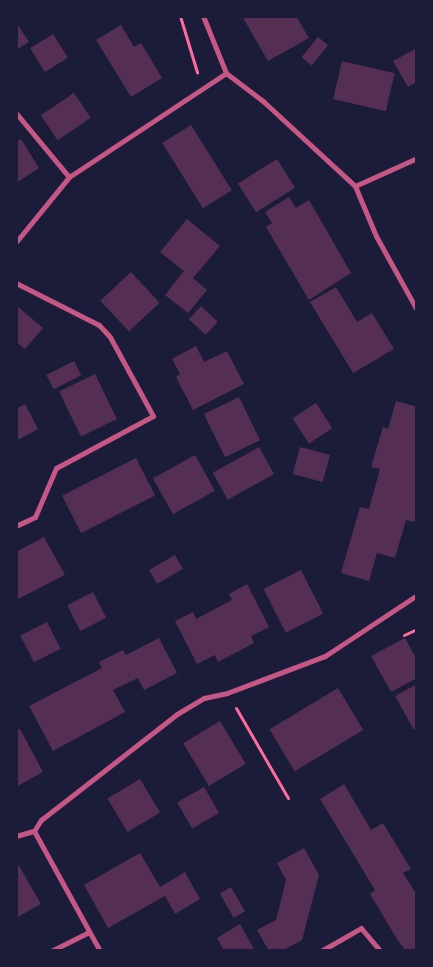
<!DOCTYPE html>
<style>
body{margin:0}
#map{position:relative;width:433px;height:967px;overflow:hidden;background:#1b1b3a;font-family:"DM Sans",sans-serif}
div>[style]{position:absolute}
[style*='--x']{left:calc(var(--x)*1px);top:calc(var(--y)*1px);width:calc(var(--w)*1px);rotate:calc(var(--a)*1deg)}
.building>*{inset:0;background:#542f53;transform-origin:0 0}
.path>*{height:3px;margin:-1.5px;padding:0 1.5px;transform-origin:1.5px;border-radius:1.5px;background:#ff6b9d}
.minor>*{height:5px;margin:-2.5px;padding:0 2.5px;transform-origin:2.5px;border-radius:2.5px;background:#c65784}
span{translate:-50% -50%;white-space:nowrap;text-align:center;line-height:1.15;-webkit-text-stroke:5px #1b1b3a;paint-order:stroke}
.frame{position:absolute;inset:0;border:18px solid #1b1b3a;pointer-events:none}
</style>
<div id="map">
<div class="building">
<div style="clip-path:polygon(242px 16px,296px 16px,309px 38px,268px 61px)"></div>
<div style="clip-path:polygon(16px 22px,29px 42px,16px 50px)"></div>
<div style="clip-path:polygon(121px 25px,134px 47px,141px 43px,162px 78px,131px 97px,96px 40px)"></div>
<div style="left:53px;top:34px;width:28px;height:27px;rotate:58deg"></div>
<div style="left:318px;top:37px;width:13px;height:26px;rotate:39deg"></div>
<div style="clip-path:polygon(417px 48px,417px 82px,408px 87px,393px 61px)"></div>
<div style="left:342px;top:61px;width:54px;height:39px;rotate:13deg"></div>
<div style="left:74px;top:93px;width:30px;height:40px;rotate:56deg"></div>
<div style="left:191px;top:125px;width:77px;height:34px;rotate:58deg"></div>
<div style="clip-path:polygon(21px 139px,39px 168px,16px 183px,16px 142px)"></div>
<div style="left:277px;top:159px;width:34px;height:46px;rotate:58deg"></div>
<div style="clip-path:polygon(289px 197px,296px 208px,309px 200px,351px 273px,309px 300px,266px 227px,272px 223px,265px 212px)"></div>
<div style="clip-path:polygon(187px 219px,220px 246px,193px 278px,207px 290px,188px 313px,165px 295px,184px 271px,160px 252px)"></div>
<div style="left:131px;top:272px;width:42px;height:42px;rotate:47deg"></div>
<div style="clip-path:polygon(336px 287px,357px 322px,372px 313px,394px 349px,353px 373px,310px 302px)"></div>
<div style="clip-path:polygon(16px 305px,43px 328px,25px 349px,16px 342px)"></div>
<div style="left:201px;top:306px;width:23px;height:18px;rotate:43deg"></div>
<div style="clip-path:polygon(196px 346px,204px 362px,227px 351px,244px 384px,193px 410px,176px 377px,180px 374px,172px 359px)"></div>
<div style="left:74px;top:361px;width:16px;height:31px;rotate:63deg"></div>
<div style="left:95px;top:374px;width:50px;height:40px;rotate:64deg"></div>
<div style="left:239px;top:397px;width:48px;height:39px;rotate:64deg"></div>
<div style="clip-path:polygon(396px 401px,417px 407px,417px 514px,415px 522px,406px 520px,395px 558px,377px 553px,369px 581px,341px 573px,360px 507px,369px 509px,380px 469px,371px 467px,383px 427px,388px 429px)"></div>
<div style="left:316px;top:403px;width:30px;height:28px;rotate:57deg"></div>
<div style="clip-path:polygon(25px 404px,38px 429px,16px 441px,16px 409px)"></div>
<div style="left:259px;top:447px;width:31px;height:53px;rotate:61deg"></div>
<div style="left:300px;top:447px;width:31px;height:28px;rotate:15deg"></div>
<div style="left:195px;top:455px;width:41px;height:48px;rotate:61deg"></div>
<div style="left:136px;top:458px;width:42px;height:83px;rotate:63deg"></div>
<div style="clip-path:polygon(44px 537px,65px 575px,16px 600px,16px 552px)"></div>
<div style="left:175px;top:555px;width:16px;height:30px;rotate:60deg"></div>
<div style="left:301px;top:570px;width:49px;height:42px;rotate:63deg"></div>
<div style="clip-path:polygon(247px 584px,269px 627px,251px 636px,254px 643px,218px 662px,215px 655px,197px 664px,175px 621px,193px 612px,196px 619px,232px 600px,229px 594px)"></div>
<div style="left:93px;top:592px;width:29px;height:29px;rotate:63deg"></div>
<div style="left:47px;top:622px;width:30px;height:30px;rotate:63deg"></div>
<div style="clip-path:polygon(159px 638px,177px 673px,144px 690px,138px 678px,113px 690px,125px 712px,53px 751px,29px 706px,102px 668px,99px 662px,123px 650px,126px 655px)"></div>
<div style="clip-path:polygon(405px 638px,417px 660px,417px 678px,391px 692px,371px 656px)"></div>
<div style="clip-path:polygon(417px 684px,417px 728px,414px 730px,395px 696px)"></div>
<div style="left:338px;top:688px;width:49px;height:80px;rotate:59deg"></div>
<div style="left:220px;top:721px;width:50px;height:43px;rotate:59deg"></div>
<div style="clip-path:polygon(20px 729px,43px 772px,16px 787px,16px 730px)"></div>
<div style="left:140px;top:779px;width:39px;height:38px;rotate:59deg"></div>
<div style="clip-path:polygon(344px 784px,371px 830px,383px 823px,411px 869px,403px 873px,417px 895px,417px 951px,406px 951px,397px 939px,370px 894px,375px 890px,320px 799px)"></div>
<div style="left:204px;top:787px;width:30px;height:31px;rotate:60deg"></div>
<div style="clip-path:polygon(304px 848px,319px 875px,302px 940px,282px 951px,269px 951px,257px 930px,276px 920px,286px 880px,277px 863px)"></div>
<div style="clip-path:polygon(140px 853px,160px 887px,185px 872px,200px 899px,175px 914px,165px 896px,108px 928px,84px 885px)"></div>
<div style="clip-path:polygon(18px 864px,41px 904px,16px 918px,16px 866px)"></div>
<div style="left:231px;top:887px;width:28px;height:13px;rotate:60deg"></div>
<div style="clip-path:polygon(240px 924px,255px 951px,224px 951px,217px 938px)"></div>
</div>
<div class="path">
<div style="--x:180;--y:16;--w:59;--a:73.1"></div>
<div style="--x:404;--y:635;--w:14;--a:-25"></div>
<div style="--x:236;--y:708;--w:104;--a:60"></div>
</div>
<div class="minor">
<div style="--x:203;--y:16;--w:61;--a:68"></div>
<div style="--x:226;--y:73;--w:48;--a:37.3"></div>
<div style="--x:264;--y:102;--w:124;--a:42.7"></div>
<div style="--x:355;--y:186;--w:54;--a:67.2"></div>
<div style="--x:376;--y:236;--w:85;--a:61"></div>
<div style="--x:16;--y:113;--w:83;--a:50.4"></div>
<div style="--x:355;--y:186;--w:68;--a:-24.3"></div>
<div style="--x:16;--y:242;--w:84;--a:-50.8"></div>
<div style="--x:69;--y:177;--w:188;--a:-33.5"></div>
<div style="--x:16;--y:283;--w:93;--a:26.8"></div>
<div style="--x:99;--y:325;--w:16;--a:47"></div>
<div style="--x:110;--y:337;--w:90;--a:61.4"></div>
<div style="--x:153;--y:416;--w:110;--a:151.8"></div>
<div style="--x:56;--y:468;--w:53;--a:113.2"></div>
<div style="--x:35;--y:517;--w:21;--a:155"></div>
<div style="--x:34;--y:831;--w:137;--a:61.2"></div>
<div style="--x:16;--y:836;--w:19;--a:-16"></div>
<div style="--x:34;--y:831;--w:13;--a:-58"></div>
<div style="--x:41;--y:820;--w:172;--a:-37.9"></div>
<div style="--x:177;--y:714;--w:31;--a:-31"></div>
<div style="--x:204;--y:698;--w:24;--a:-12"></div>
<div style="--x:227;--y:693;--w:105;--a:-20.7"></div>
<div style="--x:325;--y:656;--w:110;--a:-33.5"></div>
<div style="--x:51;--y:951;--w:42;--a:-26.6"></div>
<div style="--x:321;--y:951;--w:46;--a:-29.9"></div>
<div style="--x:361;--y:928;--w:30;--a:50"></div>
</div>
<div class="frame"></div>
</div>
